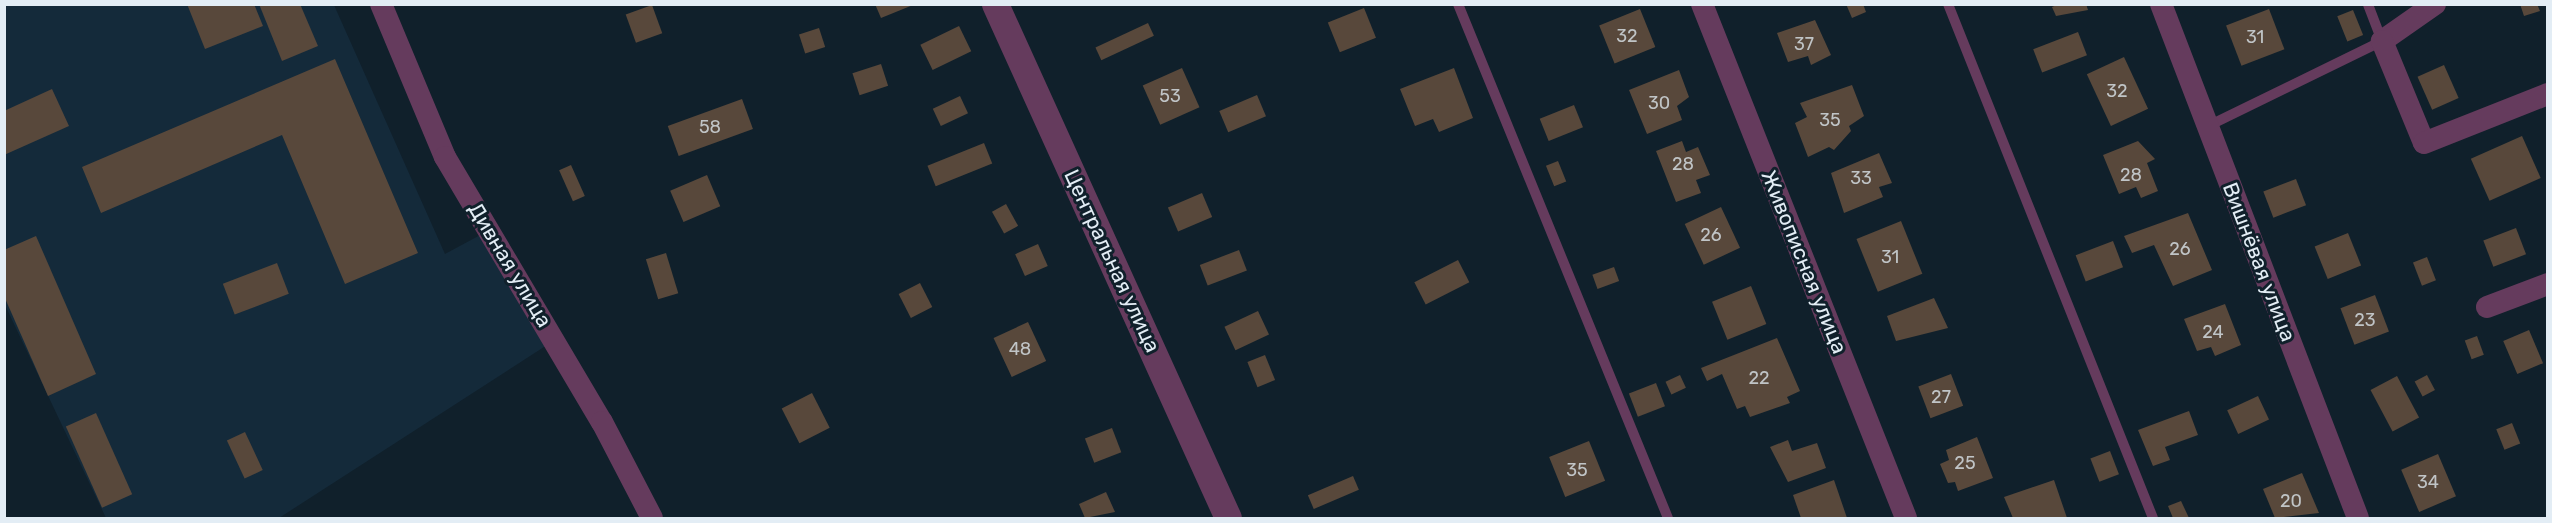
<!DOCTYPE html>
<meta charset="utf-8">
<style>
body{margin:0}
#map{position:relative;width:2552px;height:523px;overflow:hidden;background:#10202b;font-family:Rubik,sans-serif}
div>[style]{position:absolute}
[style*='--x']{left:calc(var(--x)*1px);top:calc(var(--y)*1px);width:calc(var(--w)*1px);rotate:calc(var(--a)*1deg)}
.built>*{inset:0;background:#142a3a}
.building>*{inset:0;background:#58483b;transform-origin:0 0}
.service>*{height:10px;margin:-5px;padding:0 5px;transform-origin:5px;border-radius:5px;background:#653b5d}
.minor>*{height:22px;margin:-11px;padding:0 11px;transform-origin:11px;border-radius:11px;background:#653b5d}
.tertiary>*{height:27px;margin:-13.5px;padding:0 13.5px;transform-origin:13.5px;border-radius:13.5px;background:#653b5d}
span{translate:-50% -50%;white-space:nowrap;text-align:center;line-height:1.15;-webkit-text-stroke:6px #10202b;paint-order:stroke}
.number-label{font-size:18px;color:#c0c4c6}
.number-label span{-webkit-text-stroke-width:0}
.street-label{font-size:21px;color:#e3edf5}
.frame{position:absolute;inset:0;border:6px solid #e3edf5;pointer-events:none}
</style>
<div id="map">
<div class="built">
<div style="clip-path:polygon(5px 5px,334px 5px,445px 254px,484px 233px,547px 345px,279px 518px,106px 518px,5px 305px)"></div>
</div>
<div class="building">
<div style="clip-path:polygon(187px 4px,254px 4px,263px 26px,205px 49px)"></div>
<div style="clip-path:polygon(259px 4px,300px 4px,318px 46px,282px 61px)"></div>
<div style="clip-path:polygon(875px 4px,913px 4px,913px 5px,881px 18px)"></div>
<div style="clip-path:polygon(1846px 4px,1863px 4px,1866px 12px,1852px 18px)"></div>
<div style="clip-path:polygon(2059px 4px,2086px 4px,2088px 10px,2056px 16px,2052px 7px)"></div>
<div style="clip-path:polygon(2520px 4px,2537px 4px,2540px 11px,2524px 16px)"></div>
<div style="left:652px;top:5px;width:30px;height:28px;rotate:70deg"></div>
<div style="left:1364px;top:8px;width:32px;height:39px;rotate:68deg"></div>
<div style="left:1640px;top:9px;width:41px;height:44px;rotate:68deg"></div>
<div style="left:2269px;top:9px;width:43px;height:46px;rotate:69deg"></div>
<div style="left:2353px;top:10px;width:27px;height:17px;rotate:68deg"></div>
<div style="clip-path:polygon(1815px 20px,1831px 55px,1811px 65px,1808px 56px,1788px 62px,1777px 33px)"></div>
<div style="left:1148px;top:23px;width:14px;height:58px;rotate:65deg"></div>
<div style="left:959px;top:26px;width:28px;height:43px;rotate:64deg"></div>
<div style="left:819px;top:28px;width:20px;height:21px;rotate:72deg"></div>
<div style="left:2078px;top:32px;width:25px;height:48px;rotate:69deg"></div>
<div style="left:2124px;top:57px;width:57px;height:41px;rotate:65deg"></div>
<div style="clip-path:polygon(335px 59px,418px 253px,345px 284px,282px 135px,101px 213px,82px 167px)"></div>
<div style="left:881px;top:64px;width:23px;height:30px;rotate:72deg"></div>
<div style="left:2444px;top:65px;width:36px;height:29px;rotate:66deg"></div>
<div style="left:1182px;top:68px;width:43px;height:43px;rotate:66deg"></div>
<div style="clip-path:polygon(1454px 68px,1473px 118px,1439px 132px,1433px 119px,1415px 126px,1400px 89px)"></div>
<div style="clip-path:polygon(1679px 70px,1689px 97px,1677px 106px,1682px 120px,1647px 134px,1629px 90px)"></div>
<div style="clip-path:polygon(1852px 85px,1864px 116px,1849px 126px,1851px 131px,1834px 150px,1829px 147px,1808px 157px,1795px 123px,1807px 117px,1800px 103px)"></div>
<div style="clip-path:polygon(52px 89px,69px 126px,4px 155px,4px 111px)"></div>
<div style="left:1257px;top:95px;width:23px;height:41px;rotate:67deg"></div>
<div style="left:960px;top:96px;width:19px;height:30px;rotate:65deg"></div>
<div style="left:742px;top:99px;width:32px;height:79px;rotate:70deg"></div>
<div style="left:1574px;top:105px;width:24px;height:37px;rotate:68deg"></div>
<div style="left:2522px;top:136px;width:46px;height:56px;rotate:66deg"></div>
<div style="clip-path:polygon(1682px 141px,1686px 152px,1698px 147px,1710px 175px,1696px 180px,1701px 193px,1676px 202px,1656px 151px)"></div>
<div style="clip-path:polygon(2138px 141px,2155px 159px,2147px 163px,2158px 191px,2141px 198px,2136px 187px,2119px 194px,2103px 155px)"></div>
<div style="left:984px;top:143px;width:22px;height:61px;rotate:68deg"></div>
<div style="clip-path:polygon(1879px 153px,1892px 183px,1879px 187px,1883px 197px,1844px 213px,1831px 173px)"></div>
<div style="left:1558px;top:161px;width:22px;height:13px;rotate:68deg"></div>
<div style="left:571px;top:165px;width:34px;height:13px;rotate:66deg"></div>
<div style="left:707px;top:175px;width:34px;height:40px;rotate:67deg"></div>
<div style="left:2296px;top:179px;width:28px;height:35px;rotate:69deg"></div>
<div style="left:1202px;top:193px;width:26px;height:37px;rotate:67deg"></div>
<div style="left:1006px;top:204px;width:25px;height:16px;rotate:61deg"></div>
<div style="left:1721px;top:207px;width:45px;height:40px;rotate:65deg"></div>
<div style="clip-path:polygon(2188px 213px,2212px 270px,2173px 286px,2154px 245px,2132px 253px,2124px 236px)"></div>
<div style="left:1901px;top:221px;width:57px;height:48px;rotate:68deg"></div>
<div style="left:2516px;top:228px;width:28px;height:35px;rotate:69deg"></div>
<div style="left:2348px;top:233px;width:35px;height:36px;rotate:68deg"></div>
<div style="clip-path:polygon(36px 236px,96px 374px,48px 396px,4px 296px,4px 250px)"></div>
<div style="left:2113px;top:241px;width:28px;height:40px;rotate:69deg"></div>
<div style="left:1038px;top:244px;width:24px;height:25px;rotate:66deg"></div>
<div style="left:1239px;top:250px;width:22px;height:42px;rotate:69deg"></div>
<div style="left:666px;top:253px;width:42px;height:21px;rotate:73deg"></div>
<div style="left:2427px;top:257px;width:25px;height:15px;rotate:69deg"></div>
<div style="left:1458px;top:260px;width:25px;height:49px;rotate:63deg"></div>
<div style="left:277px;top:263px;width:33px;height:58px;rotate:69deg"></div>
<div style="left:1614px;top:267px;width:15px;height:23px;rotate:70deg"></div>
<div style="left:920px;top:283px;width:27px;height:24px;rotate:63deg"></div>
<div style="left:1751px;top:286px;width:41px;height:42px;rotate:68deg"></div>
<div style="left:2375px;top:295px;width:39px;height:37px;rotate:69deg"></div>
<div style="clip-path:polygon(1934px 298px,1948px 328px,1896px 341px,1887px 316px)"></div>
<div style="clip-path:polygon(2225px 304px,2241px 345px,2215px 356px,2211px 347px,2197px 351px,2184px 319px)"></div>
<div style="left:1258px;top:311px;width:26px;height:37px;rotate:65deg"></div>
<div style="left:1028px;top:322px;width:43px;height:38px;rotate:65deg"></div>
<div style="left:2529px;top:330px;width:36px;height:28px;rotate:67deg"></div>
<div style="left:2477px;top:336px;width:20px;height:13px;rotate:70deg"></div>
<div style="clip-path:polygon(1777px 338px,1800px 391px,1787px 397px,1790px 403px,1750px 417px,1745px 406px,1737px 409px,1722px 374px,1707px 381px,1701px 368px)"></div>
<div style="left:1265px;top:355px;width:27px;height:19px;rotate:68deg"></div>
<div style="left:1951px;top:374px;width:34px;height:35px;rotate:69deg"></div>
<div style="left:1680px;top:375px;width:14px;height:16px;rotate:65deg"></div>
<div style="left:2427px;top:375px;width:17px;height:14px;rotate:62deg"></div>
<div style="left:2397px;top:376px;width:47px;height:30px;rotate:62deg"></div>
<div style="left:1656px;top:383px;width:25px;height:29px;rotate:69deg"></div>
<div style="left:812px;top:393px;width:39px;height:34px;rotate:63deg"></div>
<div style="left:2258px;top:396px;width:26px;height:34px;rotate:65deg"></div>
<div style="clip-path:polygon(2189px 411px,2198px 435px,2165px 447px,2170px 460px,2153px 466px,2138px 430px)"></div>
<div style="left:96px;top:413px;width:89px;height:33px;rotate:66deg"></div>
<div style="left:2512px;top:423px;width:22px;height:17px;rotate:68deg"></div>
<div style="left:1112px;top:428px;width:26px;height:29px;rotate:69deg"></div>
<div style="left:245px;top:432px;width:42px;height:20px;rotate:65deg"></div>
<div style="clip-path:polygon(1977px 437px,1993px 478px,1958px 491px,1955px 482px,1948px 483px,1940px 464px,1949px 460px,1946px 450px)"></div>
<div style="clip-path:polygon(1788px 440px,1792px 451px,1817px 443px,1826px 468px,1788px 482px,1770px 447px)"></div>
<div style="left:1589px;top:441px;width:43px;height:43px;rotate:68deg"></div>
<div style="left:2110px;top:451px;width:25px;height:21px;rotate:69deg"></div>
<div style="left:2438px;top:454px;width:46px;height:40px;rotate:67deg"></div>
<div style="clip-path:polygon(2302px 473px,2319px 513px,2275px 518px,2263px 489px)"></div>
<div style="left:1353px;top:476px;width:15px;height:49px;rotate:67deg"></div>
<div style="clip-path:polygon(1834px 480px,1847px 518px,1801px 518px,1793px 495px)"></div>
<div style="clip-path:polygon(2054px 480px,2067px 518px,2013px 518px,2004px 497px)"></div>
<div style="clip-path:polygon(1106px 492px,1115px 512px,1085px 518px,1079px 504px)"></div>
<div style="clip-path:polygon(2181px 501px,2189px 518px,2173px 518px,2168px 506px)"></div>
</div>
<div class="service">
<div style="--x:1458;--y:4;--w:555;--a:67.78"></div>
<div style="--x:1948;--y:4;--w:553;--a:68.26"></div>
<div style="--x:2206;--y:127;--w:196;--a:-26"></div>
<div style="--x:2382;--y:41;--w:40;--a:-111"></div>
</div>
<div class="minor">
<div style="--x:381;--y:4;--w:166;--a:67.3"></div>
<div style="--x:445;--y:157;--w:308;--a:59.4"></div>
<div style="--x:602;--y:422;--w:108;--a:62.5"></div>
<div style="--x:1702;--y:4;--w:553;--a:68.35"></div>
<div style="--x:2161;--y:4;--w:550;--a:69.03"></div>
<div style="--x:2435;--y:4;--w:65;--a:145.1"></div>
<div style="--x:2382;--y:41;--w:110;--a:67.6"></div>
<div style="--x:2424;--y:143;--w:133;--a:-21.6"></div>
<div style="--x:2487;--y:307;--w:65;--a:-20.7"></div>
</div>
<div class="tertiary">
<div style="--x:995;--y:4;--w:564;--a:65.61"></div>
</div>
<div class="number-label">
<span style="left:1627px;top:36px">32</span>
<span style="left:2255px;top:37px">31</span>
<span style="left:1804px;top:44px">37</span>
<span style="left:2117px;top:91px">32</span>
<span style="left:1170px;top:96px">53</span>
<span style="left:1659px;top:103px">30</span>
<span style="left:1830px;top:120px">35</span>
<span style="left:710px;top:127px">58</span>
<span style="left:1683px;top:164px">28</span>
<span style="left:2131px;top:175px">28</span>
<span style="left:1861px;top:178px">33</span>
<span style="left:1711px;top:235px">26</span>
<span style="left:2180px;top:249px">26</span>
<span style="left:1890px;top:257px">31</span>
<span style="left:2365px;top:320px">23</span>
<span style="left:2213px;top:332px">24</span>
<span style="left:1020px;top:349px">48</span>
<span style="left:1759px;top:378px">22</span>
<span style="left:1941px;top:397px">27</span>
<span style="left:1965px;top:463px">25</span>
<span style="left:1577px;top:470px">35</span>
<span style="left:2428px;top:482px">34</span>
<span style="left:2291px;top:501px">20</span>
</div>
<div class="street-label">
<span style="left:1112px;top:261px;rotate:65deg">Центральная улица</span>
<span style="left:1804px;top:262px;rotate:68deg">Живописная улица</span>
<span style="left:2259px;top:262px;rotate:69deg">Вишнёвая улица</span>
<span style="left:510px;top:265px;rotate:59deg">Дивная улица</span>
</div>
<div class="frame"></div>
</div>
